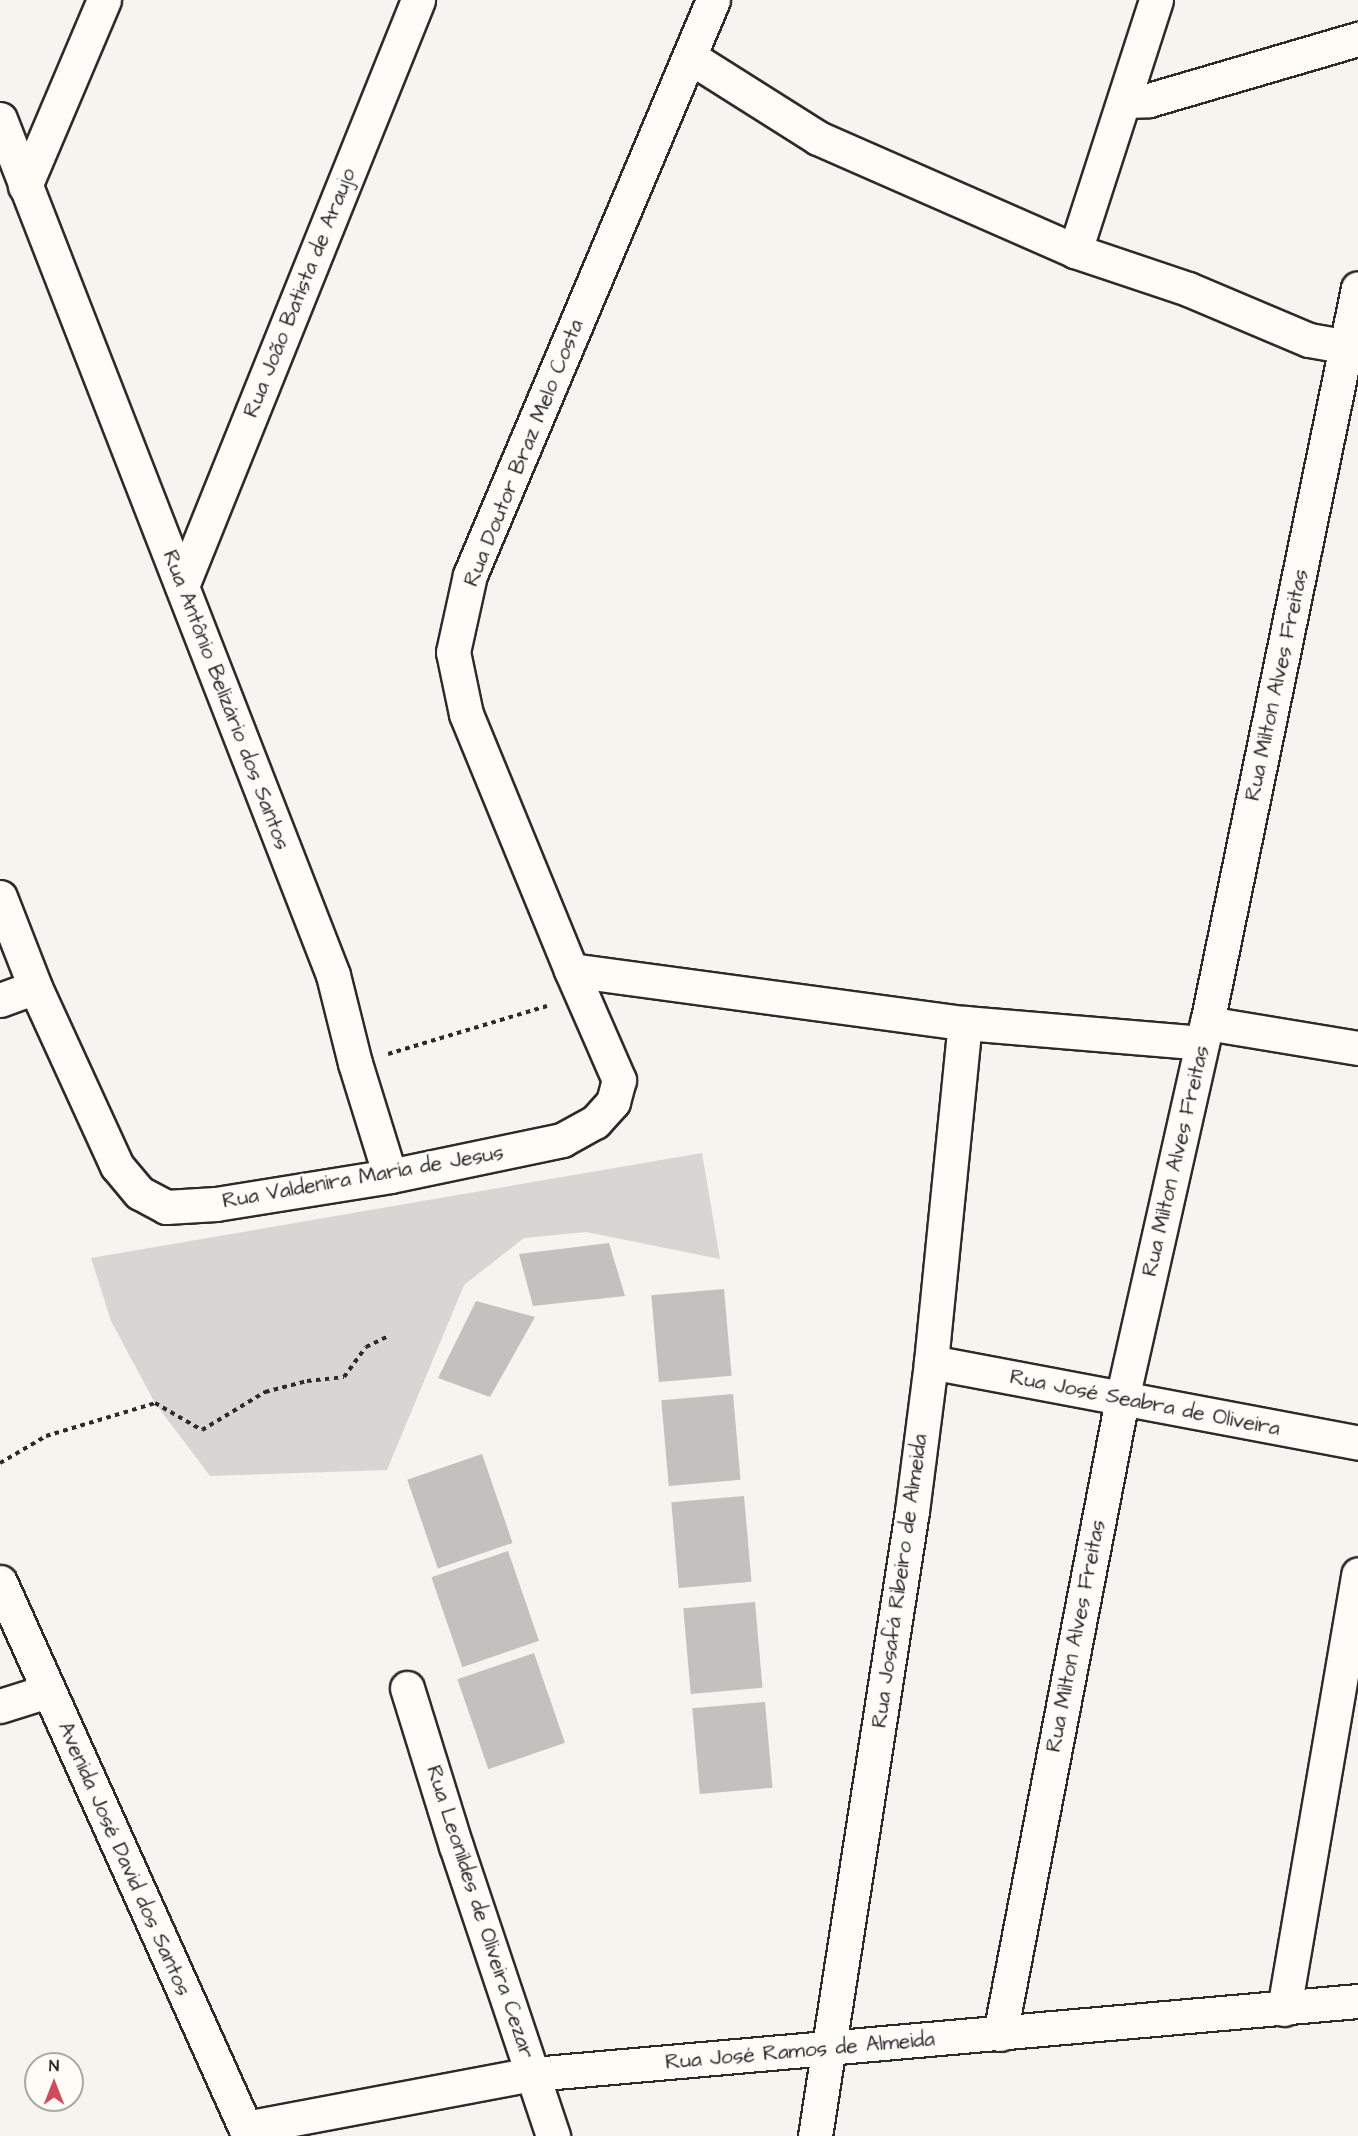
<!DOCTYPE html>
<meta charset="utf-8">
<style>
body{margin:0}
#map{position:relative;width:1358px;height:2136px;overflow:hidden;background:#f5f4ef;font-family:"Architects Daughter",sans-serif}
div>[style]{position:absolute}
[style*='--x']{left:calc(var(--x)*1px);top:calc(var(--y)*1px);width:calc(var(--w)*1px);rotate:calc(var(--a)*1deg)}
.green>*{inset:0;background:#d7d6d2}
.building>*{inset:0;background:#c2c1be;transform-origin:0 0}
.path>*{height:4px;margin-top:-2px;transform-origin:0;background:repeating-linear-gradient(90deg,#2b2b2b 0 4.5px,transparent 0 9px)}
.roads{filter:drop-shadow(2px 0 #2b2b2b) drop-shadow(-2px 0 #2b2b2b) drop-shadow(0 2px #2b2b2b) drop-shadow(0 -2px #2b2b2b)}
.street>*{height:33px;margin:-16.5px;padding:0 16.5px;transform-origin:16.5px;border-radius:16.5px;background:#fdfcf7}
.secondary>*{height:33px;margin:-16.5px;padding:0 16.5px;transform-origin:16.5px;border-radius:16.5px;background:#fdfcf7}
span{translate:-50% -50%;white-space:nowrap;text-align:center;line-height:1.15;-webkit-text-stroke:4.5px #fdfcf7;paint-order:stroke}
.street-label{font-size:21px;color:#2b2b2b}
.north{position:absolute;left:24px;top:2052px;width:60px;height:60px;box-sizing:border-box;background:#fdfcf7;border:2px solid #a9a8a5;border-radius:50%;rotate:0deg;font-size:16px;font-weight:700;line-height:24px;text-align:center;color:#2b2b2b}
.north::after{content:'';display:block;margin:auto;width:21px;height:27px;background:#d1495b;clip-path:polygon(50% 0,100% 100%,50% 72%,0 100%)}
</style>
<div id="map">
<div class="green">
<div style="clip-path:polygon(702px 1153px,720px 1259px,586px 1232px,524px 1238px,464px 1285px,387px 1470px,210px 1476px,155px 1403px,111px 1321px,91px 1258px)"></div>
</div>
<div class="building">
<div style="clip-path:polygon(609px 1243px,625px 1296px,533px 1306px,519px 1254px)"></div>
<div style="left:724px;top:1289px;width:87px;height:73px;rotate:85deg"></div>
<div style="clip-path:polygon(476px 1301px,535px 1317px,490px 1397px,438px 1378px)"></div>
<div style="left:733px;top:1394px;width:86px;height:72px;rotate:85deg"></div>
<div style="left:482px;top:1454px;width:94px;height:79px;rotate:71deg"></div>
<div style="left:744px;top:1496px;width:86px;height:73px;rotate:85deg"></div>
<div style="left:508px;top:1551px;width:95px;height:81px;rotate:71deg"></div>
<div style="left:755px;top:1602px;width:86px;height:72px;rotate:85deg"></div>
<div style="left:534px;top:1653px;width:95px;height:81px;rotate:71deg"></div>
<div style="left:765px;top:1702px;width:86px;height:73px;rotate:85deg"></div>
</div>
<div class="path">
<div style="--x:388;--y:1054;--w:166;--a:-16.8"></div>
<div style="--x:0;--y:1463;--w:53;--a:-30.4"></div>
<div style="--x:46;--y:1436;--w:114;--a:-16.8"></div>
<div style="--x:155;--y:1403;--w:54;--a:29.9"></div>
<div style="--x:202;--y:1430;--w:74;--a:-31.1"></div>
<div style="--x:265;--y:1392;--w:43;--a:-14.7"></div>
<div style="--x:307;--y:1381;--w:37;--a:-6"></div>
<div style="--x:344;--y:1377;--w:37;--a:-54"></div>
<div style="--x:366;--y:1347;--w:25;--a:-26"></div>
</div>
<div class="roads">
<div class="street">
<div style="--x:1156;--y:0;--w:264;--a:107.9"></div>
<div style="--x:1075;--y:251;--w:119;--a:18.6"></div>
<div style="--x:1188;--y:289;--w:131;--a:22.9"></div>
<div style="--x:1309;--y:340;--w:39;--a:10"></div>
<div style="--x:690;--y:57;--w:151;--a:32.3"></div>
<div style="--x:818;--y:138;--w:281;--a:23.7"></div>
<div style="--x:1125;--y:101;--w:24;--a:-2"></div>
<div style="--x:1149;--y:100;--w:218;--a:-16.3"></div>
<div style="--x:0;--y:119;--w:918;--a:68.74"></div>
<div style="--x:333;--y:975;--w:91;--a:76"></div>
<div style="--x:355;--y:1063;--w:118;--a:72.8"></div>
<div style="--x:25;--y:186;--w:202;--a:-67"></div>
<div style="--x:182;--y:586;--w:632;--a:-68.06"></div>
<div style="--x:0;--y:897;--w:97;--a:68.7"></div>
<div style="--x:35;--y:987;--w:197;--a:65.4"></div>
<div style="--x:117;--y:1166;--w:35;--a:50"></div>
<div style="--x:140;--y:1193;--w:30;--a:28"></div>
<div style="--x:166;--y:1207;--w:50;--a:-3.4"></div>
<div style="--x:216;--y:1204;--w:176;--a:-9.1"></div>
<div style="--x:390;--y:1176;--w:176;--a:-11.8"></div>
<div style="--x:562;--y:1140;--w:38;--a:-29"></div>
<div style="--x:595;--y:1122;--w:27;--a:-48"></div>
<div style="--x:613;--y:1102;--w:23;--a:-75"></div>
<div style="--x:619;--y:1080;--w:120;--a:-113.6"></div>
<div style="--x:571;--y:970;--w:277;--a:-112.3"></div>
<div style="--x:466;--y:714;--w:63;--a:-101.8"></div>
<div style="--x:453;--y:652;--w:79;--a:-77.6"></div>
<div style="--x:470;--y:575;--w:624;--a:-67.09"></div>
<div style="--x:571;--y:970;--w:398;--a:7.7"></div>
<div style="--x:965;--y:1023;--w:238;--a:4.8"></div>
<div style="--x:0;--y:1000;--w:37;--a:-20"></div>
<div style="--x:1207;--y:1023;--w:153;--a:9.4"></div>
<div style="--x:931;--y:1362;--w:435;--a:10.7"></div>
<div style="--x:407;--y:1688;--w:165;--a:72.8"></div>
<div style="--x:456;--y:1846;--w:306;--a:71.5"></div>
<div style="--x:0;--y:1706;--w:50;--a:-17.4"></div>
<div style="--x:1284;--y:2009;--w:441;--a:-80.3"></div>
<div style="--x:1000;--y:2034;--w:647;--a:-79.12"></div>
<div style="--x:1122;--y:1399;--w:385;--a:-77.3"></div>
<div style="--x:1207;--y:1023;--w:750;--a:-78.39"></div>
<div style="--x:246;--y:2128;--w:292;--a:-10.7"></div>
<div style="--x:533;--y:2074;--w:828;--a:-5.06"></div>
<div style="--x:815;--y:2136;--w:632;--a:-81.18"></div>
<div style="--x:912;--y:1511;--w:150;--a:-82.7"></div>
<div style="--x:931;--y:1362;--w:341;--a:-84.3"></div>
</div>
<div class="secondary">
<div style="--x:0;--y:1582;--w:607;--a:65.8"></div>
</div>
</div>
<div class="street-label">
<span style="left:300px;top:293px;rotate:-68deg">Rua João Batista de Araujo</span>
<span style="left:524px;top:453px;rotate:-68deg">Rua Doutor Braz Melo Costa</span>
<span style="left:1277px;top:685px;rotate:-78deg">Rua Milton Alves Freitas</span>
<span style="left:226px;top:700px;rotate:69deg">Rua Antônio Belizário dos Santos</span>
<span style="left:1176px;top:1161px;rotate:-77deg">Rua Milton Alves Freitas</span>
<span style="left:363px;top:1177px;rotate:-10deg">Rua Valdenira Maria de Jesus</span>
<span style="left:1145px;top:1403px;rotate:11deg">Rua José Seabra de Oliveira</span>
<span style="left:900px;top:1581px;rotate:-82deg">Rua Josafá Ribeiro de Almeida</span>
<span style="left:1076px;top:1636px;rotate:-79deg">Rua Milton Alves Freitas</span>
<span style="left:124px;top:1859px;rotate:66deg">Avenida José David dos Santos</span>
<span style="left:480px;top:1912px;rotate:72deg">Rua Leonildes de Oliveira Cezar</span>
<span style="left:800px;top:2051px;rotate:-5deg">Rua José Ramos de Almeida</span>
</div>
<div class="north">N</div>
</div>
